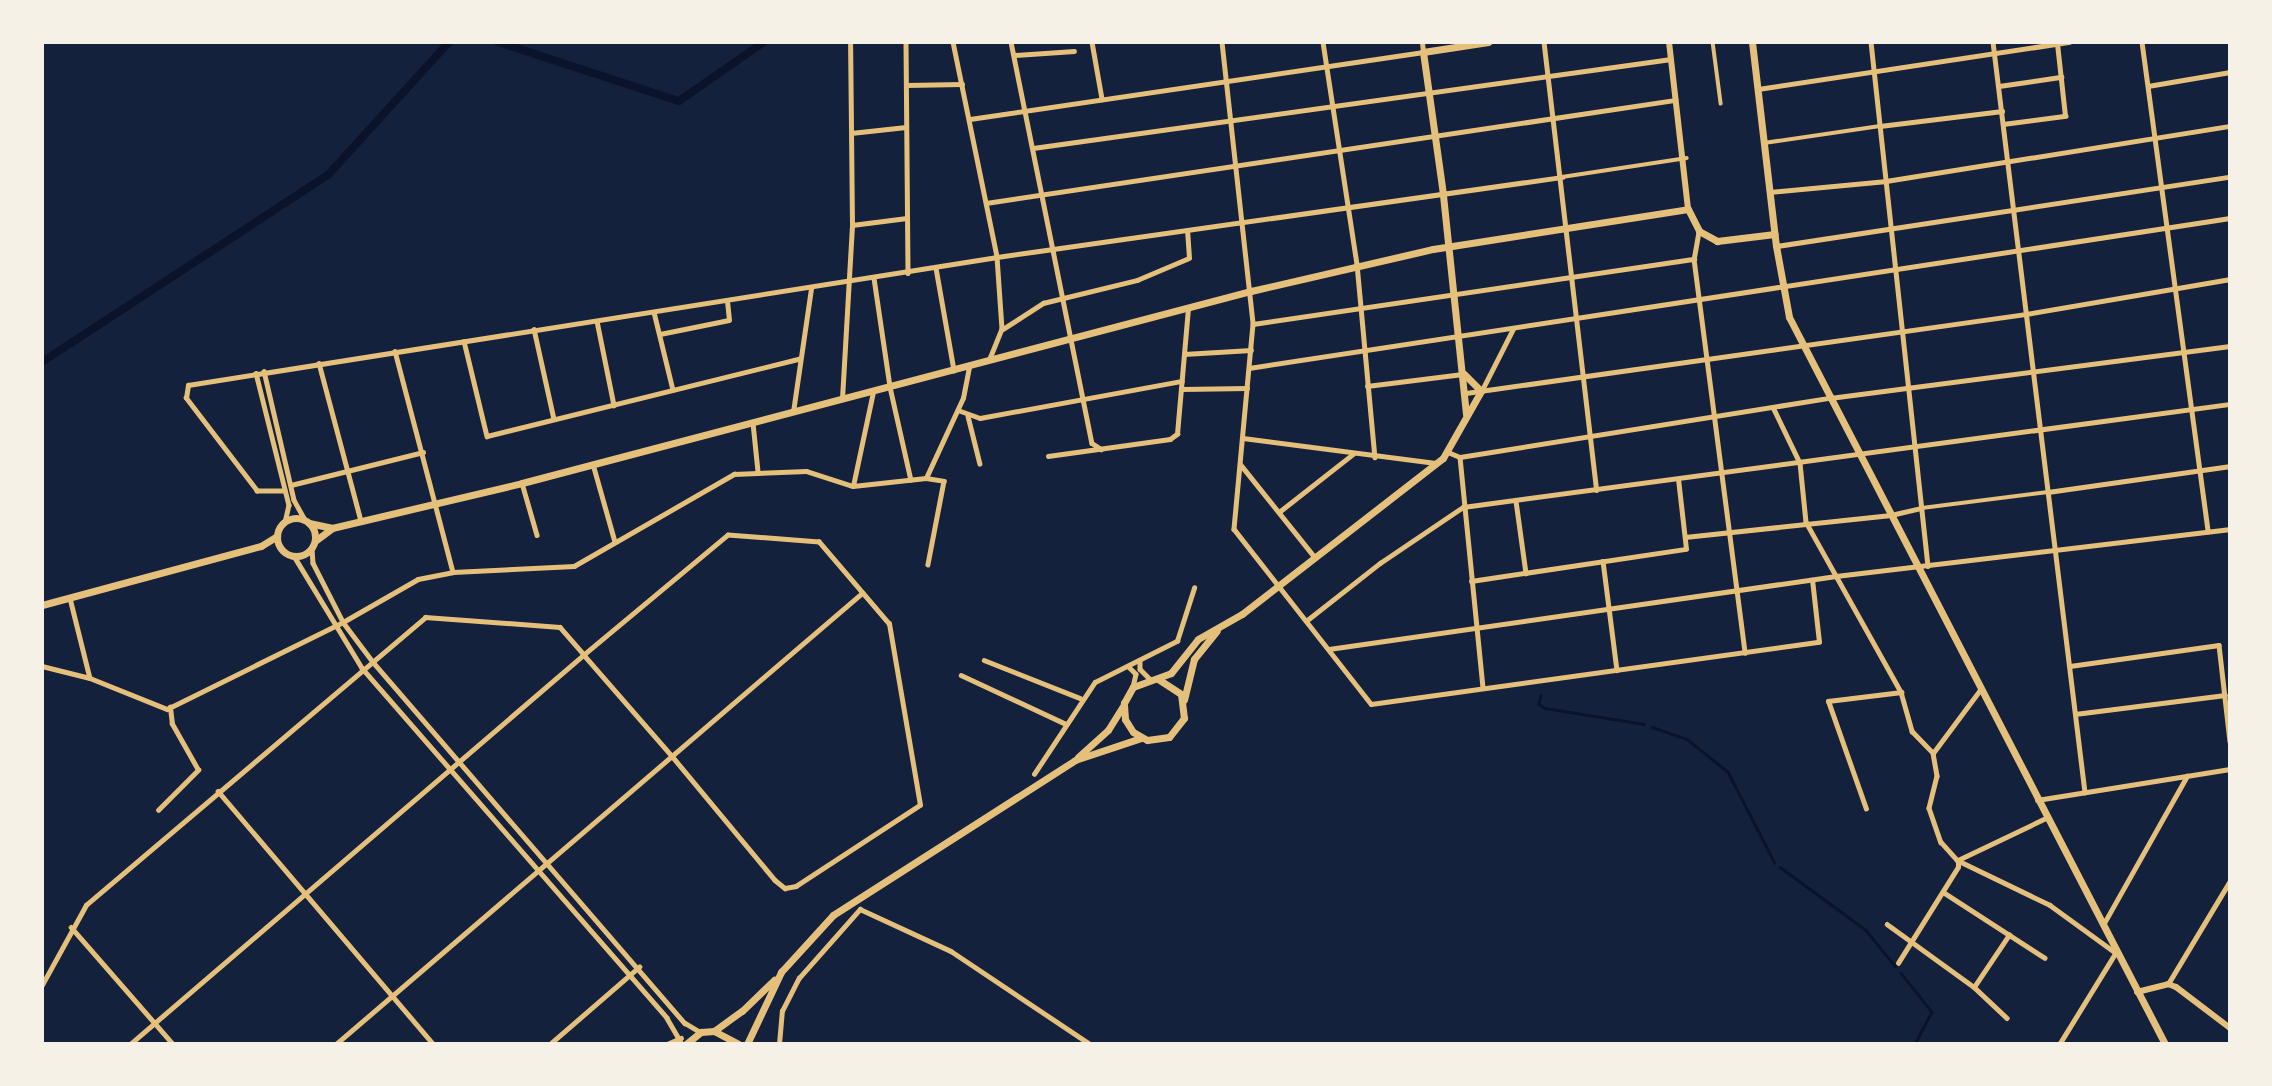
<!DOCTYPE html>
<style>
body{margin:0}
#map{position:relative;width:2272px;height:1086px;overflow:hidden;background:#14213d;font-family:"Alegreya Sans",sans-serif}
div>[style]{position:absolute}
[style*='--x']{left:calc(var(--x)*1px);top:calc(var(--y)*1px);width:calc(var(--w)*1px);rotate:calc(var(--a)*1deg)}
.stream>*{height:2.5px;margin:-1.25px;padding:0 1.25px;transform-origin:1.25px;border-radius:1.25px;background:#0b132b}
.canal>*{height:8px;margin:-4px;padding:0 4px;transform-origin:4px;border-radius:4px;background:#0b132b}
.pedestrian>*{height:3.5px;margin:-1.75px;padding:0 1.75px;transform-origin:1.75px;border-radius:1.75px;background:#e5c07b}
.minor>*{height:4.5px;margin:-2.25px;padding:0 2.25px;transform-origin:2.25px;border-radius:2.25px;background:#e5c07b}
.tertiary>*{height:6px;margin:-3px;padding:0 3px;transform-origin:3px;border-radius:3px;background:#e5c07b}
.secondary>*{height:7px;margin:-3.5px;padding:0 3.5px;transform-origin:3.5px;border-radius:3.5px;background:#e5c07b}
.secondary>.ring{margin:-3.5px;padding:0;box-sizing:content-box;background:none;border:7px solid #e5c07b;border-radius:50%}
span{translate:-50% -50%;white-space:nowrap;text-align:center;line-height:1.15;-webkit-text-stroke:5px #f6f1e7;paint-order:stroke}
.frame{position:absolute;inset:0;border:44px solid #f6f1e7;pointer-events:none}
</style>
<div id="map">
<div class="stream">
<div style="--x:1541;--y:695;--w:9;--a:103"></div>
<div style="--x:1539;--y:704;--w:7;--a:34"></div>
<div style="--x:1545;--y:708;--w:100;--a:9.2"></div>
<div style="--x:1652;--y:727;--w:37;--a:19"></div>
<div style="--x:1687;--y:739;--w:53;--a:38.8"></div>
<div style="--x:1728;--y:772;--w:102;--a:62.7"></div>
<div style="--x:1780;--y:867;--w:107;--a:36.2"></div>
<div style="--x:1866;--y:930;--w:46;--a:51.1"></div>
<div style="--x:1901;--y:973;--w:50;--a:51.5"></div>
<div style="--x:1932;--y:1012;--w:36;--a:118"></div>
</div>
<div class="canal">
<div style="--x:498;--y:42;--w:190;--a:18.1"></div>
<div style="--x:679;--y:101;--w:103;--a:-34.8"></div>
<div style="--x:42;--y:362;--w:342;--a:-33.2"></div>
<div style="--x:328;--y:175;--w:180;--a:-47.7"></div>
</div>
<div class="pedestrian">
<div style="--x:1713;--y:42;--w:62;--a:82.5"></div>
<div style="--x:1764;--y:143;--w:117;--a:-8.3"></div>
<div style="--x:1562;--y:177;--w:126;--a:-8.6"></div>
<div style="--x:1922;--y:508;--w:127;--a:-7.2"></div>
</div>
<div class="minor">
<div style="--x:906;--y:42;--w:231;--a:89.5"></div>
<div style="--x:953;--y:42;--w:219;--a:78.4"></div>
<div style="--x:997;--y:257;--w:72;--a:86"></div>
<div style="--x:1002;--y:329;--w:32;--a:112"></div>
<div style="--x:1011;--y:42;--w:409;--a:78.6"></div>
<div style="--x:1092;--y:443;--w:11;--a:34"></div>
<div style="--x:1092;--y:42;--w:58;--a:80"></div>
<div style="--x:1222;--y:42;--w:284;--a:83.7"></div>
<div style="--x:1253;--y:324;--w:206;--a:95.3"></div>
<div style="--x:1234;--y:529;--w:222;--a:51.9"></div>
<div style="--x:1371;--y:704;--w:452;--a:-7.9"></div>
<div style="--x:1819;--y:642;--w:62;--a:-96.4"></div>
<div style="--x:1323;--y:42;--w:225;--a:81.3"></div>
<div style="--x:1357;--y:264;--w:194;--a:84.7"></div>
<div style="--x:1544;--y:42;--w:451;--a:83.3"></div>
<div style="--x:1871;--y:42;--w:527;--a:83.79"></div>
<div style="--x:1993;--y:42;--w:756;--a:83.01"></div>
<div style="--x:2142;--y:42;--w:494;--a:82.3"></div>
<div style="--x:1014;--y:55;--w:60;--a:-3.8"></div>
<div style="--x:906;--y:85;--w:56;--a:-1"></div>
<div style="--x:1999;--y:86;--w:63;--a:-8.3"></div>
<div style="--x:2148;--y:86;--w:83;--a:-9.7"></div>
<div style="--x:1758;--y:89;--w:315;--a:-8.6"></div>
<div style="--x:970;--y:119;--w:458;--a:-8.4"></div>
<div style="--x:1423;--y:52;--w:10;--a:-96"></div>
<div style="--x:2003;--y:124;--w:63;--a:-7.4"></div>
<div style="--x:2065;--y:116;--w:72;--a:-96.3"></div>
<div style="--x:1880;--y:126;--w:123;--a:-7"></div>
<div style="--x:851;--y:133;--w:55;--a:-6.2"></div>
<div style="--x:1033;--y:148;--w:644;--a:-7.94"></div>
<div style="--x:1770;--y:192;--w:117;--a:-5.4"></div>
<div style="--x:1886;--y:181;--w:348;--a:-9.1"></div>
<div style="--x:986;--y:203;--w:697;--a:-8.5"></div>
<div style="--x:852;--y:225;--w:55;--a:-7.3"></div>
<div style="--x:1699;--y:232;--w:27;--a:100"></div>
<div style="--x:1694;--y:259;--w:397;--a:82.6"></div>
<div style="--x:1777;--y:246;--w:458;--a:-8.7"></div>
<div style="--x:936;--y:268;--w:104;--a:80"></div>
<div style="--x:874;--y:278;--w:110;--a:81.6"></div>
<div style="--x:890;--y:387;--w:95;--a:77.3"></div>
<div style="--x:654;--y:312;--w:80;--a:76.3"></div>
<div style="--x:597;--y:321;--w:86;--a:78.6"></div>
<div style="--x:1253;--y:324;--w:446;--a:-8.4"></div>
<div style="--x:534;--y:329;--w:92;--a:77.5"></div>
<div style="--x:1003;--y:329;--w:48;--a:-33"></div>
<div style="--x:1043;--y:303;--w:97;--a:-13.7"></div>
<div style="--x:1137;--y:280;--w:56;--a:-22.9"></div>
<div style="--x:1189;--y:258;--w:27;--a:-94"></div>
<div style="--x:660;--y:334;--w:70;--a:-11.5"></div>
<div style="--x:729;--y:320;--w:19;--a:-96"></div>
<div style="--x:464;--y:341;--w:98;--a:76.4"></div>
<div style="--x:487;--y:436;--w:321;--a:-13.9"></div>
<div style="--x:395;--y:351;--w:228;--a:75.3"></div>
<div style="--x:1184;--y:354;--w:67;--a:-3.4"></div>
<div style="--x:319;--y:363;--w:163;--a:75.1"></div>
<div style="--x:1249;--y:368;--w:992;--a:-8.69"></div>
<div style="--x:264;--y:371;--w:132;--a:76.9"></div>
<div style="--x:294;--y:500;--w:23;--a:61"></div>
<div style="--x:256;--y:373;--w:136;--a:76"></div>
<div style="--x:289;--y:505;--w:17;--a:103"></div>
<div style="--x:1367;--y:386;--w:98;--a:-7.1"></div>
<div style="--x:1182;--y:389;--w:65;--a:-0.9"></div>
<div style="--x:1482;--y:390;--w:68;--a:-63.1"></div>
<div style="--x:1466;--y:393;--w:566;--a:-8.03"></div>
<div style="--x:2026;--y:314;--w:207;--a:-9.7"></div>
<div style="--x:842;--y:399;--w:174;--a:-86.7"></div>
<div style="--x:852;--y:225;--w:183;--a:-90.6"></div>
<div style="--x:1773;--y:407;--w:62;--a:64.3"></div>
<div style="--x:1800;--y:463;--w:59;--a:84.2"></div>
<div style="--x:1806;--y:522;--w:195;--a:60.8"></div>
<div style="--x:1901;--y:692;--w:41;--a:74.2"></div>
<div style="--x:1912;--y:731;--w:30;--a:46"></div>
<div style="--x:1933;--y:753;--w:23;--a:80"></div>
<div style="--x:1937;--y:776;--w:33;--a:104"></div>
<div style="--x:1929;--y:808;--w:36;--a:71"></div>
<div style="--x:1941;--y:842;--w:24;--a:48"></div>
<div style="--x:1957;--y:860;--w:103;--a:25.8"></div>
<div style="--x:2050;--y:905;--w:82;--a:36"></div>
<div style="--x:2116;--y:953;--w:107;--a:121.6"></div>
<div style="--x:958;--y:410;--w:23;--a:20"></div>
<div style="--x:980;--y:418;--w:205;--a:-10.4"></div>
<div style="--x:793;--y:412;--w:125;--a:-81.7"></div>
<div style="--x:968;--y:416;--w:49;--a:76"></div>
<div style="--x:753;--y:423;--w:48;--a:84.1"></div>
<div style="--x:1243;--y:438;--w:194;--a:7.4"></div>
<div style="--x:1448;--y:452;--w:13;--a:23"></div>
<div style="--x:1048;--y:456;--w:123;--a:-7.9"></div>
<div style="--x:1170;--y:439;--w:9;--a:-36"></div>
<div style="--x:1177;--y:434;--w:125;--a:-85"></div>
<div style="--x:1460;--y:457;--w:375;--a:-9.1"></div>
<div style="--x:1830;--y:398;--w:403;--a:-7.4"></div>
<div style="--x:1460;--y:457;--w:231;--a:84.3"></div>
<div style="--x:593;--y:464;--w:81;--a:74.2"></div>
<div style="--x:1241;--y:465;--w:117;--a:51.3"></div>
<div style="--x:926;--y:478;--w:18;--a:9"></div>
<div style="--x:944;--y:481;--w:85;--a:100.9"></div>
<div style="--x:522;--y:483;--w:54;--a:73.9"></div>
<div style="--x:291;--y:485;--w:136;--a:-14"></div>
<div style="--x:853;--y:486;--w:96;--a:-78"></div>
<div style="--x:285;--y:491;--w:28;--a:180"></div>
<div style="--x:257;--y:491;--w:117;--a:-127.4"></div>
<div style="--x:186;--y:398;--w:13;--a:-81"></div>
<div style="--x:188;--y:385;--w:819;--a:-8.99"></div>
<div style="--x:997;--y:257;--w:571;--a:-8.06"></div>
<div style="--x:2048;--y:492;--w:184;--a:-8.1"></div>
<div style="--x:1516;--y:501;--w:73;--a:82.1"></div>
<div style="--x:1279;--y:512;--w:94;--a:-38.1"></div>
<div style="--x:1685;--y:537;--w:207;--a:-6.1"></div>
<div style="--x:1891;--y:515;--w:31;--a:-13"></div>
<div style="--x:312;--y:549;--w:14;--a:86"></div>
<div style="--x:313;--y:563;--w:66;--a:63"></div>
<div style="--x:343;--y:622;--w:50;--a:53.1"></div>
<div style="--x:373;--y:662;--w:477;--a:49.2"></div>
<div style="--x:685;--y:1023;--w:17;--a:31"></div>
<div style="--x:294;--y:556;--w:131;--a:58.7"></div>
<div style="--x:362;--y:668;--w:464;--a:48.9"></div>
<div style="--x:667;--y:1018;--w:30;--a:60"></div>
<div style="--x:1603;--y:561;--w:110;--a:82.7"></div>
<div style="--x:1471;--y:581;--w:217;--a:-8.5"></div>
<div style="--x:1686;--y:549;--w:70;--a:-96.5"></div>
<div style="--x:70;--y:598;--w:82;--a:76"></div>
<div style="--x:1306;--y:621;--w:94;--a:-38.1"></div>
<div style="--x:1380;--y:563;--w:100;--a:-34"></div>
<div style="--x:1463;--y:507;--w:774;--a:-7.65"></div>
<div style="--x:1329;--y:649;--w:512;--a:-8.19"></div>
<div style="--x:1836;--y:576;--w:397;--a:-6.8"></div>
<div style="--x:984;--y:660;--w:103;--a:21.6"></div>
<div style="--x:1140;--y:660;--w:9;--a:90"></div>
<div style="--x:1140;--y:669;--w:14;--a:45"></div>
<div style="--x:42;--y:666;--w:49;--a:14"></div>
<div style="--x:90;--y:678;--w:83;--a:21.9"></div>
<div style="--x:167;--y:709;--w:196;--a:-26.3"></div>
<div style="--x:343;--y:622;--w:86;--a:-29.8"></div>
<div style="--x:418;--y:579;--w:36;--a:-11"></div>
<div style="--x:453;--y:572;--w:121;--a:-2.8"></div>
<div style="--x:574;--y:566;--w:185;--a:-29.9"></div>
<div style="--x:734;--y:474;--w:72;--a:-2.4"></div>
<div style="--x:806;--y:471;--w:49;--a:17.7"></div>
<div style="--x:853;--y:486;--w:73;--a:-6.3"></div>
<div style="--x:926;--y:478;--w:88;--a:-65.2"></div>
<div style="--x:963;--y:398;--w:33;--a:-79"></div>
<div style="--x:1128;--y:666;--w:11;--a:45"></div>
<div style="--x:1136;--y:674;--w:13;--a:103"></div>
<div style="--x:2070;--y:666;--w:150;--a:-8"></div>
<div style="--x:2219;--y:645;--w:97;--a:83.5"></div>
<div style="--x:961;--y:675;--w:114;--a:25"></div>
<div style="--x:2075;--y:714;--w:151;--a:-7.2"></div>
<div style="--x:1933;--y:753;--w:79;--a:-53.3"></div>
<div style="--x:1034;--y:774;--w:110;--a:-56.5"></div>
<div style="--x:1095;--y:682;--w:92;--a:-26.6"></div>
<div style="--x:1177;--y:641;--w:56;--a:-72.2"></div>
<div style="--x:218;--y:791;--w:332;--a:49.6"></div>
<div style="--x:2037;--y:800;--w:195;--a:-9.1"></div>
<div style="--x:1866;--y:809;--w:114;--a:-109.4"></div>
<div style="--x:1828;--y:701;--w:74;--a:-7"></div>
<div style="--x:158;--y:810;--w:57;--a:-45"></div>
<div style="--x:198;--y:770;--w:53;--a:-119.5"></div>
<div style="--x:172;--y:724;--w:17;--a:-97"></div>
<div style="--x:1958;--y:860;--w:98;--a:-25.5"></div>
<div style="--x:1943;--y:892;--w:121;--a:32.9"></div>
<div style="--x:1887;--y:924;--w:107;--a:35.9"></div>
<div style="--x:1974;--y:987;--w:45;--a:43.2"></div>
<div style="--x:2103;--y:925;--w:171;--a:-60.6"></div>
<div style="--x:71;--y:927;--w:155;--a:48.9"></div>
<div style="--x:1898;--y:963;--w:113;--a:-58"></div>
<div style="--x:1958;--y:867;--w:6;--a:-90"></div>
<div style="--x:2168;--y:984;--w:120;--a:-59"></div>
<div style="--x:42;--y:985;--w:91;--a:-61.2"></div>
<div style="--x:86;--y:905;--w:445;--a:-40.3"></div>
<div style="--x:425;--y:617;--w:135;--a:4.2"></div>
<div style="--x:560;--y:627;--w:37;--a:49"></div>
<div style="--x:584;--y:655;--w:134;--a:48.9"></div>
<div style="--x:672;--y:756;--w:161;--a:50.3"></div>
<div style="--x:775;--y:880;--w:13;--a:39"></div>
<div style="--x:785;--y:888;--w:11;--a:-10"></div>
<div style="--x:796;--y:886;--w:148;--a:-33.2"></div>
<div style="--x:920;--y:805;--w:184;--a:-99.7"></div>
<div style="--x:889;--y:624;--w:108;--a:-130.5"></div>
<div style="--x:819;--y:542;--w:91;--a:-175.6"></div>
<div style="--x:728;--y:535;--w:187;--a:140.2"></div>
<div style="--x:584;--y:655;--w:597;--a:139.35"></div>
<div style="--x:1974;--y:987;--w:63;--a:-56.1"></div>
<div style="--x:336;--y:1044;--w:693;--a:-40.61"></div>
<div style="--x:550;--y:1044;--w:118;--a:-40.9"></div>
<div style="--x:667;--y:1044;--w:15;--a:-23"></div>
<div style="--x:779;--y:1044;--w:33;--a:-85"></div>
<div style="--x:782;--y:1011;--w:37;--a:-63"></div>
<div style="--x:799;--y:978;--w:92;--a:-48.5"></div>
<div style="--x:860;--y:909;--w:100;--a:24.8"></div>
<div style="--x:951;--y:951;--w:167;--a:33.8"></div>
</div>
<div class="tertiary">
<div style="--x:1669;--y:42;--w:168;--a:83.5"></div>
<div style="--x:2137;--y:992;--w:32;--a:-14"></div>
<div style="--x:2168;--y:984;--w:9;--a:21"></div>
<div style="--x:2176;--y:987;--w:68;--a:37.2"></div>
</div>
<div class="secondary">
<div style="--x:1752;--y:42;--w:205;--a:83.3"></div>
<div style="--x:1776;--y:246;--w:72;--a:79.6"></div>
<div style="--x:1789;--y:317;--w:818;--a:62.65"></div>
<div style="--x:1466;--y:414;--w:221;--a:-96"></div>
<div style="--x:1443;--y:194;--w:143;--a:-98"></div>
<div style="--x:1423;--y:52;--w:66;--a:-8.7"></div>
<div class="ring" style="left:277px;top:518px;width:31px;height:31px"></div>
<div style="--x:309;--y:523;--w:24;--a:12"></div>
<div style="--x:332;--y:528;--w:195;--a:-13.3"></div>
<div style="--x:522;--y:483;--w:754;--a:-14.76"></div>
<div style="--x:1251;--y:291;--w:187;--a:-13"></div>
<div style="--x:1433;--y:249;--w:258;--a:-8.9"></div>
<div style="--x:1688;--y:209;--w:25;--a:63"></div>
<div style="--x:1699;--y:231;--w:21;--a:29"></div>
<div style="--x:1717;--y:241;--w:58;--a:-6.9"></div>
<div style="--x:315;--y:541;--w:21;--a:-37"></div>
<div style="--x:42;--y:605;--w:227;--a:-15.1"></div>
<div style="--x:261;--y:546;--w:19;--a:-32"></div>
<div style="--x:1158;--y:679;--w:27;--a:33"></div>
<div style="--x:1181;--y:694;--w:24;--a:83"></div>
<div style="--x:1184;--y:718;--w:24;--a:128"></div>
<div style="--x:1169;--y:737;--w:22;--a:172"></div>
<div style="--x:1147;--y:740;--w:16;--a:-150"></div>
<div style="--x:1133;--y:732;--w:15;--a:-122"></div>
<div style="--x:1125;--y:719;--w:16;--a:-94"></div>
<div style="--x:1124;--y:703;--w:18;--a:-61"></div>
<div style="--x:1133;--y:687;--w:40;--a:-20.2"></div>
<div style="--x:1171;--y:673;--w:43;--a:-51.5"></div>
<div style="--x:1198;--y:639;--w:51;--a:-29.6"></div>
<div style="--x:1242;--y:614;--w:254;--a:-37.8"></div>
<div style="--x:1443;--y:458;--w:77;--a:-60.4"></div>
<div style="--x:1481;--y:391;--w:24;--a:-135"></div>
<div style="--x:1184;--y:700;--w:42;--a:-76.3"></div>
<div style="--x:1194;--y:659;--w:36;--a:-51"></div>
<div style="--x:1078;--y:757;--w:40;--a:-42"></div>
<div style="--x:1108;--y:730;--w:28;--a:-58"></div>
<div style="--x:714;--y:1031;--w:34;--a:-36"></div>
<div style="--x:742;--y:1011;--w:45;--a:-44.1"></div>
<div style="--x:686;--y:1044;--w:19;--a:-39"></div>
<div style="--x:701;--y:1032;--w:13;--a:-4"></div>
<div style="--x:714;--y:1031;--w:27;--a:28"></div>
<div style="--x:747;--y:1044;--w:80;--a:-64.7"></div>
<div style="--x:781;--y:972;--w:77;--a:-47.6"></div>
<div style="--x:833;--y:915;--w:287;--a:-32.6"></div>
<div style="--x:1075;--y:760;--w:70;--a:-18.4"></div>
</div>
<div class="frame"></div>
</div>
